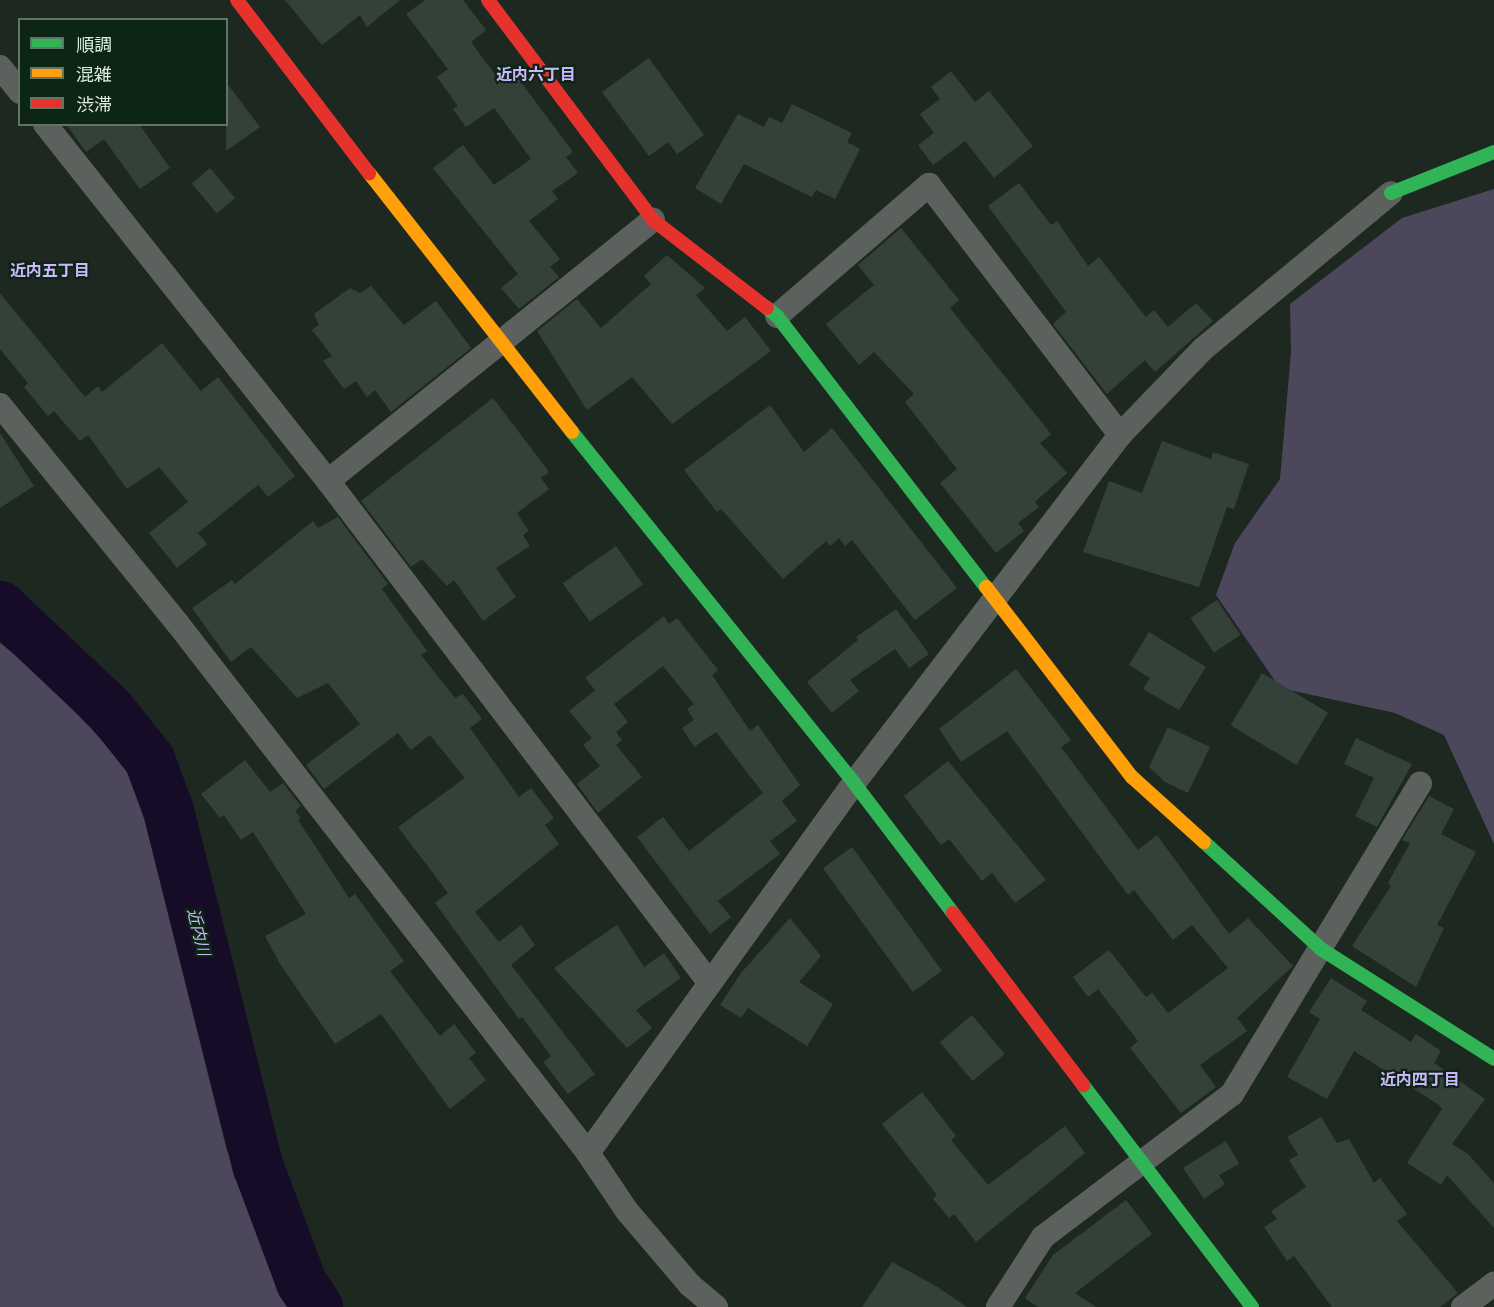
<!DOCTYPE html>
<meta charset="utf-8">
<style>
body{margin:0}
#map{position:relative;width:1494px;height:1307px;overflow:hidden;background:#1d2920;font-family:Barlow,"Noto Sans JP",sans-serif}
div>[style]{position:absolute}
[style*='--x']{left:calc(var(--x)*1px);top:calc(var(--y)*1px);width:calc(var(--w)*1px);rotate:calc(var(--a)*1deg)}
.green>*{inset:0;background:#4d475c}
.river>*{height:51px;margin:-25.5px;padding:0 25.5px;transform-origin:25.5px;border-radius:25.5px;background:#160c27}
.building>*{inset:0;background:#344138;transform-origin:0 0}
.street>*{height:24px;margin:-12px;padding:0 12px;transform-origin:12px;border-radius:12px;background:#5d615e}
.fast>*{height:14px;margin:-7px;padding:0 7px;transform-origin:7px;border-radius:7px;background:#30b455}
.slow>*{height:14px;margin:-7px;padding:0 7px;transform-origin:7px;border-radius:7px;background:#ff9f0a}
.jam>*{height:14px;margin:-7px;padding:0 7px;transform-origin:7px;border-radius:7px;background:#e5322d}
span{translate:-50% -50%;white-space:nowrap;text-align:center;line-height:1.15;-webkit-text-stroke:4.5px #0d2515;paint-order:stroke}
.neighbourhood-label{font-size:16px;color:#ccb6fd;font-weight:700}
.water-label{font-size:16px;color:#cbb7f7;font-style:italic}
.legend{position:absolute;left:18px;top:18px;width:210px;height:108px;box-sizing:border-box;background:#0d2515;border:2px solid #607566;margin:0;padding:8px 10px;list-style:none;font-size:18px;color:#ddece0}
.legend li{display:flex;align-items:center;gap:12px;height:30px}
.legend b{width:30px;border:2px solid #607566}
</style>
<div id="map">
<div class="green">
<div style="clip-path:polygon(1494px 189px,1494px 844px,1444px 735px,1395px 713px,1280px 688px,1216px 595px,1235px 543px,1280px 479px,1291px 352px,1290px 304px,1402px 218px)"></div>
<div style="clip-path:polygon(0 643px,39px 674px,133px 773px,227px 1151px,315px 1307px,0 1307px)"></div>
</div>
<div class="river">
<div style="--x:0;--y:606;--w:150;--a:43.4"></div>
<div style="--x:109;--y:709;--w:64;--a:51.3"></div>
<div style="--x:149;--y:759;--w:54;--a:69.6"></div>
<div style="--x:168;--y:810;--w:368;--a:75.9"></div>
<div style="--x:258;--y:1167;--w:123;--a:69.5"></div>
<div style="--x:301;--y:1282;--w:30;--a:57"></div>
</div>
<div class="building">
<div style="clip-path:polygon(285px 0,400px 0,367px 27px,360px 15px,322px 45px)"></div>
<div style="clip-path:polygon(425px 0,463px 0,486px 30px,471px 42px,496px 76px,509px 66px,573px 152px,566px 157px,578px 173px,552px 191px,558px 199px,529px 221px,560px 259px,550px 267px,559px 277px,519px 309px,501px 288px,518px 274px,433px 168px,463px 145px,494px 185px,531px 159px,494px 108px,466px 127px,453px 109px,458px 106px,437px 77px,448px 69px,406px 14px)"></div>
<div style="clip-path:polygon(649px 58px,704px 135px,677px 154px,668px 142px,649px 156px,602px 92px)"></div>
<div style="clip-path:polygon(951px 71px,975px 102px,989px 91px,1033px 146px,994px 178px,965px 141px,933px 165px,918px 145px,934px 133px,920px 114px,940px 99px,931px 87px)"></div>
<div style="clip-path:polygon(226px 82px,260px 127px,226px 151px)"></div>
<div style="clip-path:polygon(792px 104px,852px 133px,847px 142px,860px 149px,835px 199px,816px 190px,812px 197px,744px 164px,721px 204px,695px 188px,738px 114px,764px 127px,769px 117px,782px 123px)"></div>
<div style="clip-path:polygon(66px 124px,139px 124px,170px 168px,140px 189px,104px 139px,86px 152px)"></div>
<div style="left:210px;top:168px;width:39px;height:24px;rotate:50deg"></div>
<div style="clip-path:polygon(1019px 183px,1051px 225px,1057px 221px,1088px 266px,1099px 257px,1146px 317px,1154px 310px,1168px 327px,1196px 303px,1213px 321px,1155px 372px,1145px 360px,1107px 394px,1053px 324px,1066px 312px,988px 206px)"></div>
<div style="clip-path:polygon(901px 228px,959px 300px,950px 308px,1051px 434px,1040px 443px,1067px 473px,1035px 502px,1039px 507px,1018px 523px,1024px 531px,996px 553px,940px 483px,957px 469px,905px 402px,914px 394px,874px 352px,859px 365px,826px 324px,874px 285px,858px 265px)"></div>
<div style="clip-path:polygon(667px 255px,705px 288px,696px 295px,727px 331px,745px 317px,771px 351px,672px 424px,632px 377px,587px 410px,537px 331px,577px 299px,601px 328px,651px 284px,644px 276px)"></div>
<div style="clip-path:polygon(371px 286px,404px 325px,436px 301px,471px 348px,391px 412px,375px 390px,367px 397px,356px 381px,344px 389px,323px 361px,332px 356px,312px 330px,319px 325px,314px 314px,350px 288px,360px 293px)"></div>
<div style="clip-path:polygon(0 293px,85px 397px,98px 386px,102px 392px,162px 343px,201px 391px,218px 377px,295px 476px,268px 497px,258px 485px,198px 533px,207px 544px,177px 568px,149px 533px,188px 502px,159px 467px,127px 489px,88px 435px,80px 441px,54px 411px,48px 416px,24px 387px,28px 383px,0 349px)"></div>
<div style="clip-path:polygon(493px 398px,549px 472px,541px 478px,549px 489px,517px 513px,529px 531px,523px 535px,530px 546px,496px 568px,516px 597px,483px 621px,454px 580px,447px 586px,422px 559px,411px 567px,361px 501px)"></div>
<div style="clip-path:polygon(770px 405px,804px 452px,832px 428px,957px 588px,915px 620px,852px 540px,845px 546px,839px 538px,830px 546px,826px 541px,783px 579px,721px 509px,717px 512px,684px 470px)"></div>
<div style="clip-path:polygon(0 433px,34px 486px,0 508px)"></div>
<div style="clip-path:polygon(1162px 441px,1211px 459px,1213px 452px,1249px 464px,1234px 509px,1227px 507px,1199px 587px,1083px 552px,1109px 481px,1142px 493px)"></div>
<div style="clip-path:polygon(338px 517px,388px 584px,382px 589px,427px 651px,421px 655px,455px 698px,463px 694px,482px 719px,470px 728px,519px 797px,531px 788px,554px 818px,545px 825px,559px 844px,475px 912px,499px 942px,521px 925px,535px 945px,511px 965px,595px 1074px,568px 1094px,543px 1062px,551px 1056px,522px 1017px,519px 1019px,435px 903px,448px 893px,398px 827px,465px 778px,430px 735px,411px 750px,398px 733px,324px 789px,306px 765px,360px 724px,328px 683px,297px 698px,251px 647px,231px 662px,192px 608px,232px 580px,235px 584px,313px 521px,318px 528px)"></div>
<div style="left:616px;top:546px;width:47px;height:65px;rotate:55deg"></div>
<div style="left:1217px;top:600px;width:42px;height:32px;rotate:56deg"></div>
<div style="clip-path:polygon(896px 609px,929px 654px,909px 668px,895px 649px,850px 680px,859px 691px,832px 713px,807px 682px,858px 640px,856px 637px)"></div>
<div style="clip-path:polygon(664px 616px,669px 624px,677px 618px,718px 670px,712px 675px,750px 731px,758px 725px,800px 785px,782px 801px,797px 821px,770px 841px,780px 854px,718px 901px,731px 917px,710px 934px,637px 837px,663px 817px,689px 851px,763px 793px,716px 732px,694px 747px,682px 728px,694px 720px,687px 709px,694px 704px,663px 666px,614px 704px,628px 722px,616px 732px,622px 740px,616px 745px,642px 777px,598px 813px,577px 784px,600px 766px,583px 745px,592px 738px,569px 711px,595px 690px,585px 678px)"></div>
<div style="clip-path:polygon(1149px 632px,1206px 667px,1179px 710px,1143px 689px,1150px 678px,1129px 665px)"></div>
<div style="clip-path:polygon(1016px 669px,1071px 740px,1061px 747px,1138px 850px,1157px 835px,1229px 934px,1248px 918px,1293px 966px,1237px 1018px,1247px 1031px,1200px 1065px,1216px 1087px,1181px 1113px,1130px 1048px,1138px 1041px,1098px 989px,1088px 997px,1073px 977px,1109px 950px,1146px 997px,1152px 993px,1168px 1013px,1228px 968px,1192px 925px,1173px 940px,1134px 890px,1128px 895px,1007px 731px,961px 762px,939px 729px)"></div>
<div style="left:1262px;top:673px;width:77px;height:61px;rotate:31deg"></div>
<div style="clip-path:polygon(1168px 727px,1210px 747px,1188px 793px,1165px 782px,1149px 767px)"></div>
<div style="clip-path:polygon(1356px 738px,1412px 764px,1377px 827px,1355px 816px,1374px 778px,1344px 764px)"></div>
<div style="clip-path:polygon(245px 760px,270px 792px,283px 783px,301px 806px,295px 811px,301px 818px,298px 820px,349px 898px,355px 894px,404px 961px,390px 971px,440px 1036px,454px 1024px,476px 1053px,469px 1058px,486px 1080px,450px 1109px,381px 1014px,335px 1044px,280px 964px,265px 936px,306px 914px,253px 832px,241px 840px,224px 815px,220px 818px,201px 794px)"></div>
<div style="clip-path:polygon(948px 761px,1046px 880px,1015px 903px,992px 873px,982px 881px,949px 839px,941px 845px,904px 796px)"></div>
<div style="clip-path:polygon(1429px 796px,1454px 809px,1441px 834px,1476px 852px,1437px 925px,1444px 928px,1416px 987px,1352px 946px,1391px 886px,1388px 883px,1410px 843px,1402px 840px)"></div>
<div style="left:852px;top:847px;width:153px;height:36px;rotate:54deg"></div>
<div style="clip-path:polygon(790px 918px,821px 956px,799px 982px,833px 1004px,807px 1046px,748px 1008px,741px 1018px,720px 1005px,741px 973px)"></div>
<div style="clip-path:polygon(617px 925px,644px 967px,664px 953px,681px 978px,636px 1010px,652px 1028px,627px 1048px,554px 968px)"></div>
<div style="clip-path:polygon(1331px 978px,1367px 1001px,1361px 1010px,1411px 1042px,1416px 1034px,1441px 1051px,1434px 1063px,1485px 1099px,1452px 1144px,1468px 1154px,1494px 1183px,1494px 1228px,1447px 1175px,1441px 1185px,1407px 1163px,1442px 1109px,1439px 1105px,1354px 1051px,1327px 1099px,1287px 1077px,1320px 1019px,1309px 1012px)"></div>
<div style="left:972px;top:1015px;width:51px;height:42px;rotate:50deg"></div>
<div style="clip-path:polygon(922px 1092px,956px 1136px,951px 1140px,988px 1185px,1065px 1126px,1085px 1153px,976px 1242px,954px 1214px,949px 1218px,933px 1199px,937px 1195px,882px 1124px)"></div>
<div style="clip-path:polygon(1321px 1117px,1337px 1143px,1349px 1139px,1374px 1183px,1380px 1178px,1407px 1214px,1397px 1221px,1458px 1293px,1440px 1307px,1332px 1307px,1294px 1256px,1287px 1261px,1264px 1227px,1277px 1219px,1271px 1211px,1306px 1187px,1289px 1160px,1298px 1155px,1287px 1137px)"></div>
<div style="clip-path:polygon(1226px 1141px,1239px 1164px,1219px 1175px,1225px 1184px,1204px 1199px,1183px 1168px)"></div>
<div style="clip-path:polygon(1126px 1200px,1152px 1234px,1075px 1293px,1096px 1307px,1038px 1307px,1025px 1298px,1053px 1255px)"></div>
<div style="clip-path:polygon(892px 1262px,936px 1286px,967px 1307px,862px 1307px)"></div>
</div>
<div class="street">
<div style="--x:0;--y:67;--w:32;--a:51"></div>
<div style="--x:45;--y:124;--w:456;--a:51.6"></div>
<div style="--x:328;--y:481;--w:629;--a:52.75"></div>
<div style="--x:777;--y:316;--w:201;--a:-40.8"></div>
<div style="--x:929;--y:185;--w:315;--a:52.6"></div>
<div style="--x:0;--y:405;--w:282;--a:50.9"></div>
<div style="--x:178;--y:624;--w:669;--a:52.22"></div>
<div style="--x:588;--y:1153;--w:70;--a:56.1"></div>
<div style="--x:627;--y:1211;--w:97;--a:49.6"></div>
<div style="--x:690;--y:1285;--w:34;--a:40"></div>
<div style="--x:328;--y:481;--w:417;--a:-38.8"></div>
<div style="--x:588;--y:1153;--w:456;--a:-54.3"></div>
<div style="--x:854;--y:783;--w:438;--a:-52.6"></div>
<div style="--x:1120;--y:435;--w:120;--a:-46"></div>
<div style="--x:1203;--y:349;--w:244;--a:-39.7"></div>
<div style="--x:998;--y:1307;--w:83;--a:-57.3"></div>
<div style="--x:1043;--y:1237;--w:237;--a:-37.1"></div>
<div style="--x:1232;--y:1094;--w:363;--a:-58.8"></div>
<div style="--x:1463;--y:1307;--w:39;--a:-37"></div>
</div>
<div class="fast">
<div style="--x:1391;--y:193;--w:111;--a:-21.7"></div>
<div style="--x:767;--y:308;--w:13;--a:39"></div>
<div style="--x:777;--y:316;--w:342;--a:52.4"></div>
<div style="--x:572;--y:432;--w:450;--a:51.2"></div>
<div style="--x:854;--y:783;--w:163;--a:52.7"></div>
<div style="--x:1204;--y:842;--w:159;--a:42.4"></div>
<div style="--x:1321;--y:949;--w:205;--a:32.4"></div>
<div style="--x:1083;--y:1085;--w:279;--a:52.7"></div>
</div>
<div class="slow">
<div style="--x:369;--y:173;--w:329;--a:51.9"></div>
<div style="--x:986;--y:587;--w:240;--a:52.5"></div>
<div style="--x:1132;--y:777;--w:97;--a:42.1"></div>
</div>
<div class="jam">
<div style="--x:237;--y:0;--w:218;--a:52.7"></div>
<div style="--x:488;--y:0;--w:275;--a:53.1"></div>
<div style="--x:653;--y:220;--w:144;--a:37.7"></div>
<div style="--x:953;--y:913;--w:216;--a:52.9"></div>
</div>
<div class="neighbourhood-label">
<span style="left:536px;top:74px">近内六丁目</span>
<span style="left:50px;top:270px">近内五丁目</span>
<span style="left:1420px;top:1079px">近内四丁目</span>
</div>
<div class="water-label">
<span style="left:199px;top:932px;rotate:76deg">近内川</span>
</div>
<ul class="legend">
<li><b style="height:8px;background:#30b455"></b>順調</li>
<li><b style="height:8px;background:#ff9f0a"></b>混雑</li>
<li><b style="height:8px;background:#e5322d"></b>渋滞</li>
</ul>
</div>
